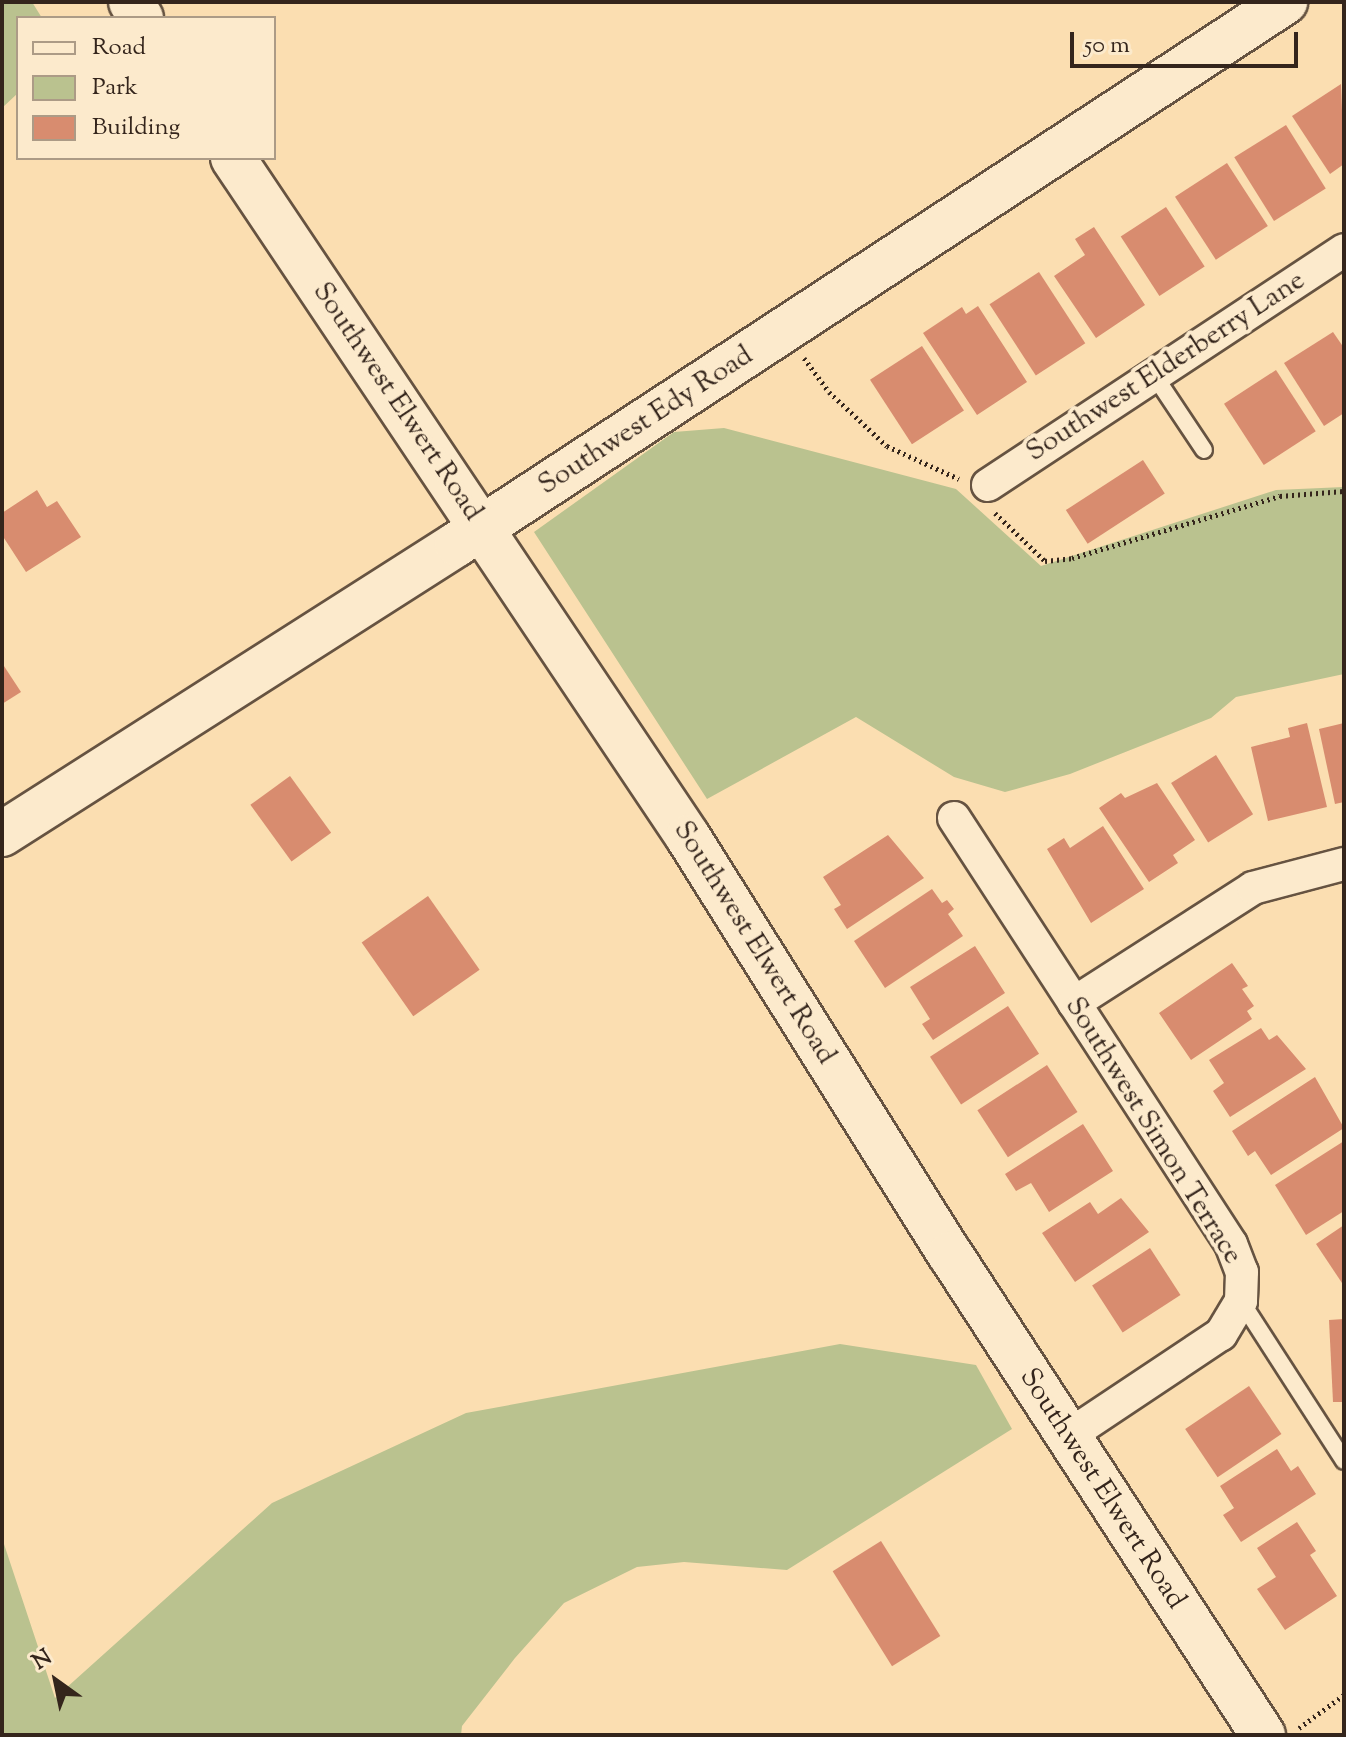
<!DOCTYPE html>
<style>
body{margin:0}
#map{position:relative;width:1346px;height:1737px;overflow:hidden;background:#fbdeb1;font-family:"Sorts Mill Goudy",serif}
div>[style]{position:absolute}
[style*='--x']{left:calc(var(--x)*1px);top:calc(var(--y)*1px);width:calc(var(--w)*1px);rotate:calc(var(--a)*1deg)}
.green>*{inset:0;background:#bac28f}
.building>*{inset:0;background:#d88c6f;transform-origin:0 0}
.path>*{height:5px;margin-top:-2.5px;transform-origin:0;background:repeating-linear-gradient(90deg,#34251c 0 2px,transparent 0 6px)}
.roads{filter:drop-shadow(2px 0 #665341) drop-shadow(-2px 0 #665341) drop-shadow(0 2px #665341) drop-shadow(0 -2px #665341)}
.lane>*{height:16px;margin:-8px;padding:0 8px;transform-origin:8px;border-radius:8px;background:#fceacc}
.street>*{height:32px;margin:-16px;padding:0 16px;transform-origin:16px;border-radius:16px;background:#fceacc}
.secondary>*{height:44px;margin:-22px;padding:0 22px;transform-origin:22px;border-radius:22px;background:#fceacc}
span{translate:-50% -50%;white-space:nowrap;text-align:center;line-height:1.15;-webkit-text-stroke:8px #fceacc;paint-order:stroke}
.street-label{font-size:28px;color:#34251c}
.frame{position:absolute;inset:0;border:4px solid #34251c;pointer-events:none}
.legend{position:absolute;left:16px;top:16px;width:260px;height:144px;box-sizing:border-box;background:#fceacc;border:2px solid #ac9b86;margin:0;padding:10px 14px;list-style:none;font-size:24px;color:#34251c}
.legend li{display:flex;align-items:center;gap:16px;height:40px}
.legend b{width:40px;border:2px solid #ac9b86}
.north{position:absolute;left:16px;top:1641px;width:80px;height:80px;-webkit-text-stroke:6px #fceacc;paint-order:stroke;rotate:327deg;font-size:22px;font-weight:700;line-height:32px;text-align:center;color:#34251c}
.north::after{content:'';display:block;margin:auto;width:28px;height:36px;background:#34251c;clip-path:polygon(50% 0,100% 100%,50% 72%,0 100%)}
.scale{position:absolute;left:1070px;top:32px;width:228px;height:36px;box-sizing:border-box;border:4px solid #34251c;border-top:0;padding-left:10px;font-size:24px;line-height:28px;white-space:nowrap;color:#34251c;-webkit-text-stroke:6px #fceacc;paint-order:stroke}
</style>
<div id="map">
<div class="green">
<div style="clip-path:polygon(2px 2px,32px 2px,42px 18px,18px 18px,18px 93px,2px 108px)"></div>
<div style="clip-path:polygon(724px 428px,956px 489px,1041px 566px,1276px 490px,1344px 487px,1344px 674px,1236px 697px,1211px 718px,1070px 774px,1005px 792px,954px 777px,856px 717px,707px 799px,534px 532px,674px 432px)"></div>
<div style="clip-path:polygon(840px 1344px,976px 1365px,1012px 1429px,787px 1570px,684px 1562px,637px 1567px,564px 1603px,515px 1658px,462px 1726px,461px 1735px,2px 1735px,2px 1538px,55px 1698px,272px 1503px,466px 1413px)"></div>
</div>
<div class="building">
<div style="clip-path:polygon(1341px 84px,1344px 164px,1330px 174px,1292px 116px)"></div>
<div style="left:1286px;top:125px;width:75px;height:61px;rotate:58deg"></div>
<div style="left:1227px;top:163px;width:75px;height:62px;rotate:57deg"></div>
<div style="left:1166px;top:207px;width:71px;height:54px;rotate:57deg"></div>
<div style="clip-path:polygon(1094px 227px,1145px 305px,1096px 338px,1054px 276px,1085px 255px,1075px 239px)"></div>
<div style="left:1039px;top:272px;width:85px;height:59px;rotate:57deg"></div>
<div style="clip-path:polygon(978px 306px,1027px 382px,977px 415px,923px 333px,962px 307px,966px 314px)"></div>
<div style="clip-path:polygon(1333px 332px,1344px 348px,1344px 413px,1324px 426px,1284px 363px)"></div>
<div style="left:922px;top:346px;width:77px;height:62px;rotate:57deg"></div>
<div style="left:1276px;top:370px;width:73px;height:62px;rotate:57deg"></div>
<div style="left:1143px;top:460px;width:40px;height:92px;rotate:57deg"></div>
<div style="clip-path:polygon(37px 490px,47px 507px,57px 501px,81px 537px,26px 572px,2px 535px,2px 513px)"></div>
<div style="clip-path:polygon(2px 663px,21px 692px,2px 704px)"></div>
<div style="clip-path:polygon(1307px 723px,1327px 807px,1268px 821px,1251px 747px,1290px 737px,1288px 728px)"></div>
<div style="clip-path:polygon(1344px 723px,1344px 802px,1335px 804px,1319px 729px)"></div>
<div style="left:1216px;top:755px;width:70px;height:53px;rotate:58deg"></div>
<div style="left:290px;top:776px;width:70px;height:49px;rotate:54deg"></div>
<div style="clip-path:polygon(1157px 783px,1195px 840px,1173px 855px,1178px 863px,1149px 882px,1099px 808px,1121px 793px,1125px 798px)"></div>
<div style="clip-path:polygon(1103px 826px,1144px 889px,1091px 923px,1047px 849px,1064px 838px,1070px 848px)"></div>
<div style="clip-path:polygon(888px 835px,924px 878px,847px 929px,834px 909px,841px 905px,823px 877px)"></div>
<div style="clip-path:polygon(932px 889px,942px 903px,947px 900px,954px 909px,948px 914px,963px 936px,885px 988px,854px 941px)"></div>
<div style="left:428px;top:896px;width:90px;height:81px;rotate:55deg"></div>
<div style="clip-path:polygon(975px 946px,1005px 993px,933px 1040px,922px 1024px,930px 1019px,910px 987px)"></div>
<div style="clip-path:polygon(1232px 963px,1248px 986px,1242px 989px,1254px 1006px,1247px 1011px,1252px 1019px,1191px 1060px,1159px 1013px)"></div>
<div style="left:1008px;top:1006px;width:57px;height:93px;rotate:57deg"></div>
<div style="clip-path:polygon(1261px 1028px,1269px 1040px,1277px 1035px,1306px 1069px,1230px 1117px,1213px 1091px,1224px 1083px,1209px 1060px)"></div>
<div style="left:1047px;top:1065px;width:56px;height:83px;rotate:57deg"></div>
<div style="clip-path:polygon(1315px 1077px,1344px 1128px,1271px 1175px,1255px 1151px,1248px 1156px,1232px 1131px)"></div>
<div style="clip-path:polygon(1083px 1124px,1113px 1171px,1049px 1212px,1031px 1183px,1016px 1191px,1005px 1174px)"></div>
<div style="clip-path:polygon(1344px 1141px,1344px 1211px,1306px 1235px,1275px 1185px)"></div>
<div style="clip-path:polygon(1121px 1198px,1149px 1232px,1075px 1282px,1042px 1233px,1090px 1202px,1098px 1214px)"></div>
<div style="clip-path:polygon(1344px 1225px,1344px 1286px,1316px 1244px)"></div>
<div style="left:1150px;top:1248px;width:56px;height:69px;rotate:57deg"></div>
<div style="clip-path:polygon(1344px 1319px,1344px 1402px,1333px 1402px,1329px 1320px)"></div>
<div style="left:1249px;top:1386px;width:58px;height:77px;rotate:56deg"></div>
<div style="clip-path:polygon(1277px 1449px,1291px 1471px,1298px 1466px,1316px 1494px,1241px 1542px,1223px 1515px,1234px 1508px,1220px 1486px)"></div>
<div style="clip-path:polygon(1297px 1522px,1316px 1551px,1310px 1555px,1337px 1596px,1285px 1630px,1257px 1589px,1276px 1577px,1257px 1548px)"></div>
<div style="left:881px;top:1541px;width:112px;height:57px;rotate:58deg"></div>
</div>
<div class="path">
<div style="--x:804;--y:358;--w:42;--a:53.7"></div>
<div style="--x:829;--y:392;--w:79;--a:43"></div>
<div style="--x:887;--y:446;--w:79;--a:24.6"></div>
<div style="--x:995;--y:513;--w:69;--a:43.8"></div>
<div style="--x:1045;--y:561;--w:27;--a:-6"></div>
<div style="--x:1072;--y:558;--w:217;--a:-16.6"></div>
<div style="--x:1280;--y:496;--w:64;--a:-4.5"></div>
<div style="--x:1299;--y:1728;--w:56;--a:-36.3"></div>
</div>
<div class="roads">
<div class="lane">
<div style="--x:1154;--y:375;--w:90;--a:56.3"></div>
<div style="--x:1241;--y:1301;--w:190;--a:57.2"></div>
</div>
<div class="street">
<div style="--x:988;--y:485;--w:427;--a:-33.4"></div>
<div style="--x:954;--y:818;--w:508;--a:56.97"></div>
<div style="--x:1231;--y:1244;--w:30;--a:69"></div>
<div style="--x:1242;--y:1272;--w:29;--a:92"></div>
<div style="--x:1241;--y:1301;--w:39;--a:121"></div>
<div style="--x:1221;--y:1334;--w:184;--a:146.3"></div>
<div style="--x:1074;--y:1003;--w:213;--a:-32.7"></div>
<div style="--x:1253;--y:888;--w:94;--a:-14.8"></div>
</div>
<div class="secondary">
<div style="--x:131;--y:2;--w:19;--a:58"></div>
<div style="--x:233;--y:158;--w:817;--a:56.17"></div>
<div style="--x:688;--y:837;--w:492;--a:57.9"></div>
<div style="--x:950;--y:1254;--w:574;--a:56.95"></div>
<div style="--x:2;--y:834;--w:540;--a:-32.51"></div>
<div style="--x:457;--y:544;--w:990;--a:-33.21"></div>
</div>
</div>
<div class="street-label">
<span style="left:1166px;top:367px;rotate:-33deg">Southwest Elderberry Lane</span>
<span style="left:397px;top:402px;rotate:56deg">Southwest Elwert Road</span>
<span style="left:646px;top:421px;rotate:-33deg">Southwest Edy Road</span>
<span style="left:754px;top:943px;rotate:58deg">Southwest Elwert Road</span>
<span style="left:1153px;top:1131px;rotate:58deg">Southwest Simon Terrace</span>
<span style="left:1102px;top:1489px;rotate:57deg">Southwest Elwert Road</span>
</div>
<div class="frame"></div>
<ul class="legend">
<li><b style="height:10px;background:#fceacc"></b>Road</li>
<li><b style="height:22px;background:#bac28f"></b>Park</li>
<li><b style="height:22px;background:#d88c6f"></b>Building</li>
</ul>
<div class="north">N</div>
<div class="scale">50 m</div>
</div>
